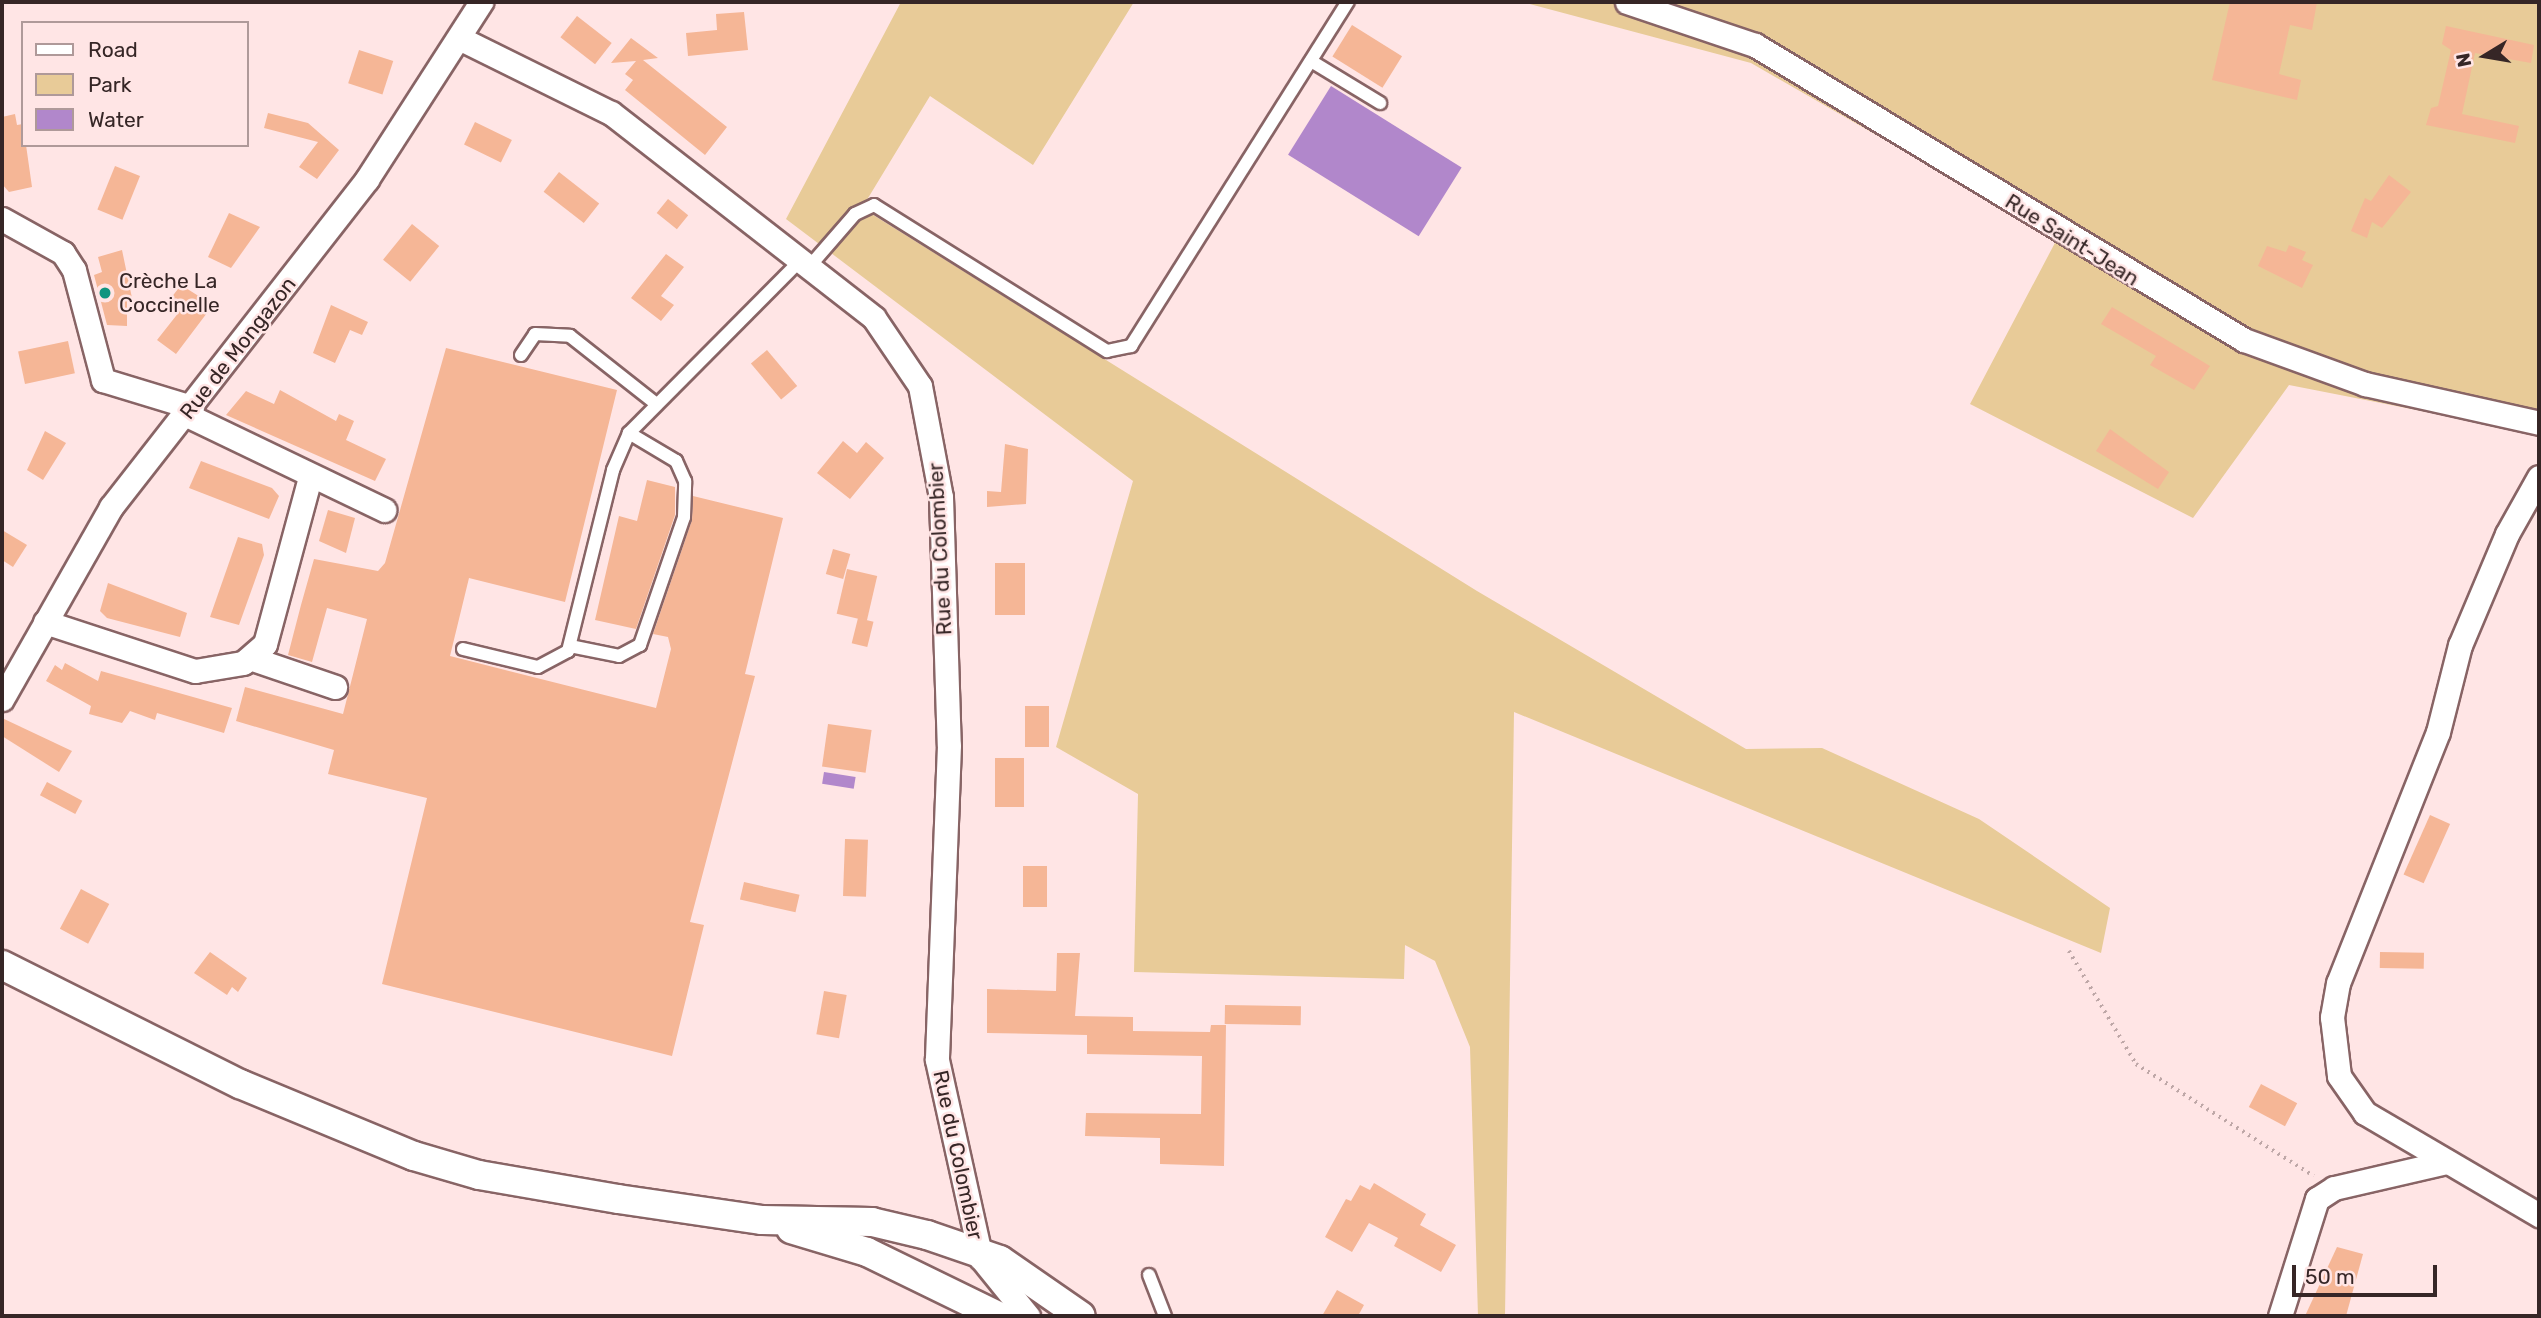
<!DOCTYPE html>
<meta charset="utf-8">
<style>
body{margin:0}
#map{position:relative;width:2541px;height:1318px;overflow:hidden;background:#ffe5e5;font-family:Rubik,sans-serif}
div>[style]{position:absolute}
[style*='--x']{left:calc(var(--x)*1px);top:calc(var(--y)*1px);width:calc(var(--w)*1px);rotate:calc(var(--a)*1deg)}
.green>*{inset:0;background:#e8cb98}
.water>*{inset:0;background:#b187cb;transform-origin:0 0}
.building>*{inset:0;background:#f5b696;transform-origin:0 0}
.path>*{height:3.5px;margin-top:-1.75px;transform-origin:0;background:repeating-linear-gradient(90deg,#bea7a7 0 2px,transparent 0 7px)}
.roads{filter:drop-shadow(2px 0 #886465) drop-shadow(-2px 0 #886465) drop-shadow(0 2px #886465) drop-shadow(0 -2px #886465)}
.service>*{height:12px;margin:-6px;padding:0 6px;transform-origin:6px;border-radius:6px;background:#fff}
.minor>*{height:23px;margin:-11.5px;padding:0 11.5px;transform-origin:11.5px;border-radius:11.5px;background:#fff}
.tertiary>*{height:28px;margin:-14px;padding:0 14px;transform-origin:14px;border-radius:14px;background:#fff}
.dots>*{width:19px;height:19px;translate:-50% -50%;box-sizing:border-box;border:4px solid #ffe5e5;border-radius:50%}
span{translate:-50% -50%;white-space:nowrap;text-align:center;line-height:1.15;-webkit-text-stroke:5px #ffe5e5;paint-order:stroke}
.street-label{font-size:21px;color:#362626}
.poi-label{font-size:21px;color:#362626}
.left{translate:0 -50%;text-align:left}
.frame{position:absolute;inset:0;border:4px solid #362626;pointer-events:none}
.legend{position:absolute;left:21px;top:21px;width:228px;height:126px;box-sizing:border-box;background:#ffe5e5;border:2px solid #af9999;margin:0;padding:9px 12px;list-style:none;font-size:21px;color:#362626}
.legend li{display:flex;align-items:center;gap:14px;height:35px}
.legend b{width:35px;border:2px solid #af9999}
.north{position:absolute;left:2450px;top:21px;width:70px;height:70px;-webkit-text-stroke:5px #ffe5e5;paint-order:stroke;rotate:259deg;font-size:19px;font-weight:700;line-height:28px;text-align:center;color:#362626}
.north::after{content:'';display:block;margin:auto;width:24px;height:32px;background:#362626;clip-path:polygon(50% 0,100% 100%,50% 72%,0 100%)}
.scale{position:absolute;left:2292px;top:1265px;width:145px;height:32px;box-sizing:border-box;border:4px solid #362626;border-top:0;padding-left:9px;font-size:21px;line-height:24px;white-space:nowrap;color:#362626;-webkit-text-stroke:5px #ffe5e5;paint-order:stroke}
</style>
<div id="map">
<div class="green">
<div style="clip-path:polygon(901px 2px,1134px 2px,1033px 165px,930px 96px,862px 208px,1477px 591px,1746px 749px,1822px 748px,1979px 819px,2110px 908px,2101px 953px,1514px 712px,1505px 1316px,1478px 1316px,1470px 1047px,1435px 961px,1405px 945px,1404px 979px,1134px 972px,1138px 794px,1056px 747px,1133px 481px,786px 219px)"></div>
<div style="clip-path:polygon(1522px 2px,2539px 2px,2539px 434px,2289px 385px,2193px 518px,1970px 404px,2057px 239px,1751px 63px)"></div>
</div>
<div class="water">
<div style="left:1331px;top:86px;width:154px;height:81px;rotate:32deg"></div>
<div style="left:824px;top:772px;width:32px;height:12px;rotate:9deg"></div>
</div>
<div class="building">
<div style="clip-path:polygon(2230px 2px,2317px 2px,2312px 30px,2290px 25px,2279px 74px,2301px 80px,2297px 100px,2212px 80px)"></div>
<div style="clip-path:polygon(744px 12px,748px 50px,688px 56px,686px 33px,717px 30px,716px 14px)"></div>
<div style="left:577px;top:16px;width:44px;height:27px;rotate:38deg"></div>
<div style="left:1352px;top:25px;width:59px;height:37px;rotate:32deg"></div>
<div style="clip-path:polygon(2446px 26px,2534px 45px,2531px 63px,2475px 53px,2462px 114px,2519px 126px,2515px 143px,2426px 125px,2431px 108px,2438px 106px,2451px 50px,2442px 44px)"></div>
<div style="clip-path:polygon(631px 38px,658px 58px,643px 60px,727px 127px,705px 155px,625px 90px,633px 80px,625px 74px,636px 61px,611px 63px)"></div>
<div style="left:359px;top:50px;width:36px;height:35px;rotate:18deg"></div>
<div style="clip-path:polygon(268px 113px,308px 123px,339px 150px,317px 179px,299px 167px,318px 142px,264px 128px)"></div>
<div style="clip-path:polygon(15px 114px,17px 125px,23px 124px,32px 187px,9px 192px,2px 184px,2px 117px)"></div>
<div style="left:475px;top:122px;width:41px;height:25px;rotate:26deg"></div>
<div style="left:115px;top:166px;width:27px;height:47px;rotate:22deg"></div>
<div style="left:559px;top:172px;width:51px;height:25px;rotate:38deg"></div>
<div style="clip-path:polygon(2389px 175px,2411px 192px,2382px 228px,2372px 222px,2367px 238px,2351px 231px,2365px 198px,2371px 201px)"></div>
<div style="left:668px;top:199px;width:26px;height:18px;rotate:39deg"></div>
<div style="clip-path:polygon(229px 213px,260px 227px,231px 268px,208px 257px)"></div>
<div style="left:412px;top:224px;width:35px;height:46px;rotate:39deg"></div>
<div style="clip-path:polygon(2289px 245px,2306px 252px,2302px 260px,2313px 265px,2302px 288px,2258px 266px,2267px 246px,2286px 252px)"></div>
<div style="clip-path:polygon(122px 250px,132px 298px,127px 300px,127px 326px,107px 325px,94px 275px,102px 272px,98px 257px)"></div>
<div style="clip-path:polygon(666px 254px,684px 267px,661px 296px,674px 305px,661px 321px,631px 298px)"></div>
<div style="clip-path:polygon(181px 285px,213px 305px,176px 354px,157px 340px,183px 307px,171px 298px)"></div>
<div style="clip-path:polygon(331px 305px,368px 322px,362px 335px,350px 330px,335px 363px,313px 353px)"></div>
<div style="clip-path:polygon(2112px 307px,2210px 366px,2194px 390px,2150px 365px,2156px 356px,2101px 324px)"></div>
<div style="left:68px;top:341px;width:33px;height:51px;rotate:78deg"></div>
<div style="clip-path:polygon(446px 348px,617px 390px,565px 602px,469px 578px,450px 656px,656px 708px,671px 649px,668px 637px,653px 634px,692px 520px,693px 496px,783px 518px,745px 674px,755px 676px,690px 922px,704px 925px,672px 1056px,382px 984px,427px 798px,328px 774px,334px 750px,236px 721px,245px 687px,343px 714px,367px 619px,327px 608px,312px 662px,288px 655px,301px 605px,314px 559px,378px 571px,385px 563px)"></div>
<div style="left:767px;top:350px;width:47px;height:21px;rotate:50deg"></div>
<div style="clip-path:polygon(280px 390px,336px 421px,339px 414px,354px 421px,346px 440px,386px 459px,375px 481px,226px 415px,246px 391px,274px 404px)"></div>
<div style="clip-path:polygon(2110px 429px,2169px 472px,2158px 489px,2096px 451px)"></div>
<div style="clip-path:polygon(45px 431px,66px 443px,43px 480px,27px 470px)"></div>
<div style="clip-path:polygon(843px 441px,857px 453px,866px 442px,884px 458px,850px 499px,817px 473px)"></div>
<div style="clip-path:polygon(1005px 444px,1028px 449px,1026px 504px,987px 507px,987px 491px,1001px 492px)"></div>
<div style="clip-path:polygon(201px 461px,272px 488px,279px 496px,269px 519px,189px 488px)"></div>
<div style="clip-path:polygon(647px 480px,675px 487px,675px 515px,636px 629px,595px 620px,619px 516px,637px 521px)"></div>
<div style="clip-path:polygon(328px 510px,355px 518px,346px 553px,319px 541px)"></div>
<div style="clip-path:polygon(2px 530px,27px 545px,13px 567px,2px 560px)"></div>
<div style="clip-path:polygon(238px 537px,262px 544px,264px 555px,239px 625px,210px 617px)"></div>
<div style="left:833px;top:549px;width:18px;height:26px;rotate:16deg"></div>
<div style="left:995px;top:563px;width:30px;height:52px"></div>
<div style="left:847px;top:569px;width:31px;height:46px;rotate:13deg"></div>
<div style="clip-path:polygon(108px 583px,187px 613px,180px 637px,107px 618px,100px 611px)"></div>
<div style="left:858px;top:618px;width:16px;height:26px;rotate:14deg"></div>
<div style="clip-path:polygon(65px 663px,98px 681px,101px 671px,232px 708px,224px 733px,157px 713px,155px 720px,130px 711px,122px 723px,89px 714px,91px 706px,46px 681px,55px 665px,62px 670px)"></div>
<div style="left:1025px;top:706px;width:24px;height:41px"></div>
<div style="clip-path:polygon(2px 718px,72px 751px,59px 772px,2px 736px)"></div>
<div style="left:828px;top:724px;width:44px;height:43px;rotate:8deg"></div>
<div style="left:995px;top:758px;width:29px;height:49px"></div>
<div style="left:47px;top:782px;width:40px;height:15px;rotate:28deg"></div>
<div style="left:2430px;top:815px;width:22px;height:65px;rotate:24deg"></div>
<div style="left:845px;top:839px;width:23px;height:57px;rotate:2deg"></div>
<div style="left:1023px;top:866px;width:24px;height:41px"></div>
<div style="left:744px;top:882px;width:57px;height:18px;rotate:13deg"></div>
<div style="left:81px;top:889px;width:32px;height:45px;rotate:28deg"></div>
<div style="clip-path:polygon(210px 952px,247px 978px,238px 992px,232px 987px,227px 995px,194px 973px)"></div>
<div style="left:2380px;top:952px;width:44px;height:16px;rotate:1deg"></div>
<div style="clip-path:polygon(1057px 953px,1080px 953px,1075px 1016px,1133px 1017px,1133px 1031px,1210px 1032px,1211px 1025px,1226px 1025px,1224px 1166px,1160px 1164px,1160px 1138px,1085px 1136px,1086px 1113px,1201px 1114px,1202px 1056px,1087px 1054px,1087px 1035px,987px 1033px,987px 989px,1056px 991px)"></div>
<div style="left:824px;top:991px;width:23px;height:44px;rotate:10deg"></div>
<div style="left:1225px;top:1005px;width:76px;height:19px;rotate:1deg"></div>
<div style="left:2261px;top:1084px;width:41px;height:26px;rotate:28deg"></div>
<div style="clip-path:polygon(1374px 1183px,1426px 1214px,1420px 1225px,1456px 1245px,1441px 1272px,1394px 1246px,1398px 1238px,1369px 1223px,1352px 1252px,1325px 1237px,1346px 1199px,1351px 1201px,1360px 1185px,1370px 1190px)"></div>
<div style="clip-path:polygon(2337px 1247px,2363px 1254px,2346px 1316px,2305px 1316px)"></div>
<div style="clip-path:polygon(1337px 1290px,1364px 1305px,1358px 1316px,1322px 1316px)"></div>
</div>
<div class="path">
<div style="--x:2069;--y:951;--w:131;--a:59.3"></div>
<div style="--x:2136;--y:1064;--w:210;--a:32.2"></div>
</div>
<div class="roads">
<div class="service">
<div style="--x:1311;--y:61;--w:81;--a:31.3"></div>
<div style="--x:809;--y:267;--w:70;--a:-49"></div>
<div style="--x:855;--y:214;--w:21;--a:-25"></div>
<div style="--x:874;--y:205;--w:275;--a:32.1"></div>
<div style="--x:1107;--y:351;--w:25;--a:-12"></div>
<div style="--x:1131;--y:346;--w:407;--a:-57.8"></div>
<div style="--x:521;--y:355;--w:25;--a:-56"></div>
<div style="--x:535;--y:334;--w:35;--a:3"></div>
<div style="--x:570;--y:336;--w:107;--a:38.2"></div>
<div style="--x:570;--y:646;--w:50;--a:11.5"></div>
<div style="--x:619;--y:656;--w:24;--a:-28"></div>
<div style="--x:640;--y:645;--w:135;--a:-71"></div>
<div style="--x:684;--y:517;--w:36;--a:-88"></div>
<div style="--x:685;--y:481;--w:22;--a:-114"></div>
<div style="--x:676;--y:461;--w:55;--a:-149.2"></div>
<div style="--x:463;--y:649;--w:77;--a:13.5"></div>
<div style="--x:538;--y:667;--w:34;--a:-28"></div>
<div style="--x:568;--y:651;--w:187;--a:-76"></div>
<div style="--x:613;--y:470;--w:40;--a:-66.6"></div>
<div style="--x:629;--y:433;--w:244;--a:-45.2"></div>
<div style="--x:1149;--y:1275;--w:44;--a:68.7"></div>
</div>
<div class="minor">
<div style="--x:1627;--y:2;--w:135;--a:18.6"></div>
<div style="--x:1755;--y:45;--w:571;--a:31.1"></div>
<div style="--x:2244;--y:340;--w:129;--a:20"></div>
<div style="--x:2365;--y:384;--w:178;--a:12.6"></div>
<div style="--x:461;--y:39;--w:167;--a:26.3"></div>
<div style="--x:611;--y:113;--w:333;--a:37.9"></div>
<div style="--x:874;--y:318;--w:82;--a:55.9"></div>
<div style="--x:920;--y:386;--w:113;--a:79.3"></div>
<div style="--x:941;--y:497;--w:248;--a:88.2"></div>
<div style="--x:949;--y:745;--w:315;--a:92.2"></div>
<div style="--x:937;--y:1060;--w:203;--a:77.5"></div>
<div style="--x:981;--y:1258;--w:75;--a:51"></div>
<div style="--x:2;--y:219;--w:70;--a:29.1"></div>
<div style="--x:63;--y:253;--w:20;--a:57"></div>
<div style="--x:74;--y:270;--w:114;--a:75.2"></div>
<div style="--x:103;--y:380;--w:93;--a:16.9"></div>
<div style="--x:187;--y:415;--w:219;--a:25.7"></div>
<div style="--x:2539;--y:477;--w:65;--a:119.3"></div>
<div style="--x:2507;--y:534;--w:121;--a:112.9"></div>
<div style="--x:2460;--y:645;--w:90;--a:104.2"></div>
<div style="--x:2438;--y:732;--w:270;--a:111.7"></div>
<div style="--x:2338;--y:983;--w:35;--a:100"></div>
<div style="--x:2332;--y:1017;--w:59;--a:83.2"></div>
<div style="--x:2339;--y:1076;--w:45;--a:54.9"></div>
<div style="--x:2365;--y:1113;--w:202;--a:30.4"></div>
<div style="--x:45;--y:622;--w:158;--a:18.1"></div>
<div style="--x:195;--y:671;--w:49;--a:-9.5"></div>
<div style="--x:243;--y:663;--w:29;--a:-41"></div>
<div style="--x:265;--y:644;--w:173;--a:-74.9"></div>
<div style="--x:250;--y:658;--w:90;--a:18.8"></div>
<div style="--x:2;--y:699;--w:221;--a:-60.4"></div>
<div style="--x:111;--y:507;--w:416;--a:-52"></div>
<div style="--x:367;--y:179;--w:211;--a:-57.2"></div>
<div style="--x:2280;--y:1316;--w:123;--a:-72.5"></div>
<div style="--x:2317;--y:1199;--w:20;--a:-33"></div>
<div style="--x:2334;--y:1188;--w:116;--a:-13"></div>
</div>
<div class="tertiary">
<div style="--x:2;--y:965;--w:266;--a:26.6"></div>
<div style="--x:240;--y:1084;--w:188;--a:22.5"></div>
<div style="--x:414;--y:1156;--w:68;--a:16.3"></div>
<div style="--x:479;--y:1175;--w:141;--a:9.8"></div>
<div style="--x:618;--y:1199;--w:146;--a:8.3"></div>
<div style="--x:762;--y:1220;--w:110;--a:1"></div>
<div style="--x:872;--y:1222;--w:57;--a:13.3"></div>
<div style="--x:927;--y:1235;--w:77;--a:18.9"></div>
<div style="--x:1000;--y:1260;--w:98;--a:34.7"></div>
<div style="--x:791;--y:1229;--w:79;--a:16.8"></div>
<div style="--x:867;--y:1252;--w:146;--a:26"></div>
</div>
</div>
<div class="dots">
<div style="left:105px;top:293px;background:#10957f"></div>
</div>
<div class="street-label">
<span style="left:2072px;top:240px;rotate:32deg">Rue Saint-Jean</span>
<span style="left:238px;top:348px;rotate:-52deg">Rue de Mongazon</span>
<span style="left:940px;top:549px;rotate:-93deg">Rue du Colombier</span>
<span style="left:958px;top:1155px;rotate:78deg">Rue du Colombier</span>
</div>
<div class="poi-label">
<span class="left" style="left:119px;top:293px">Crèche La<br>Coccinelle</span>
</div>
<div class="frame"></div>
<ul class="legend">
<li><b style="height:9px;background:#fff"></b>Road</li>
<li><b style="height:19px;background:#e8cb98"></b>Park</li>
<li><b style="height:19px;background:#b187cb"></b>Water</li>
</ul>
<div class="north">N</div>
<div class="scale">50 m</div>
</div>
